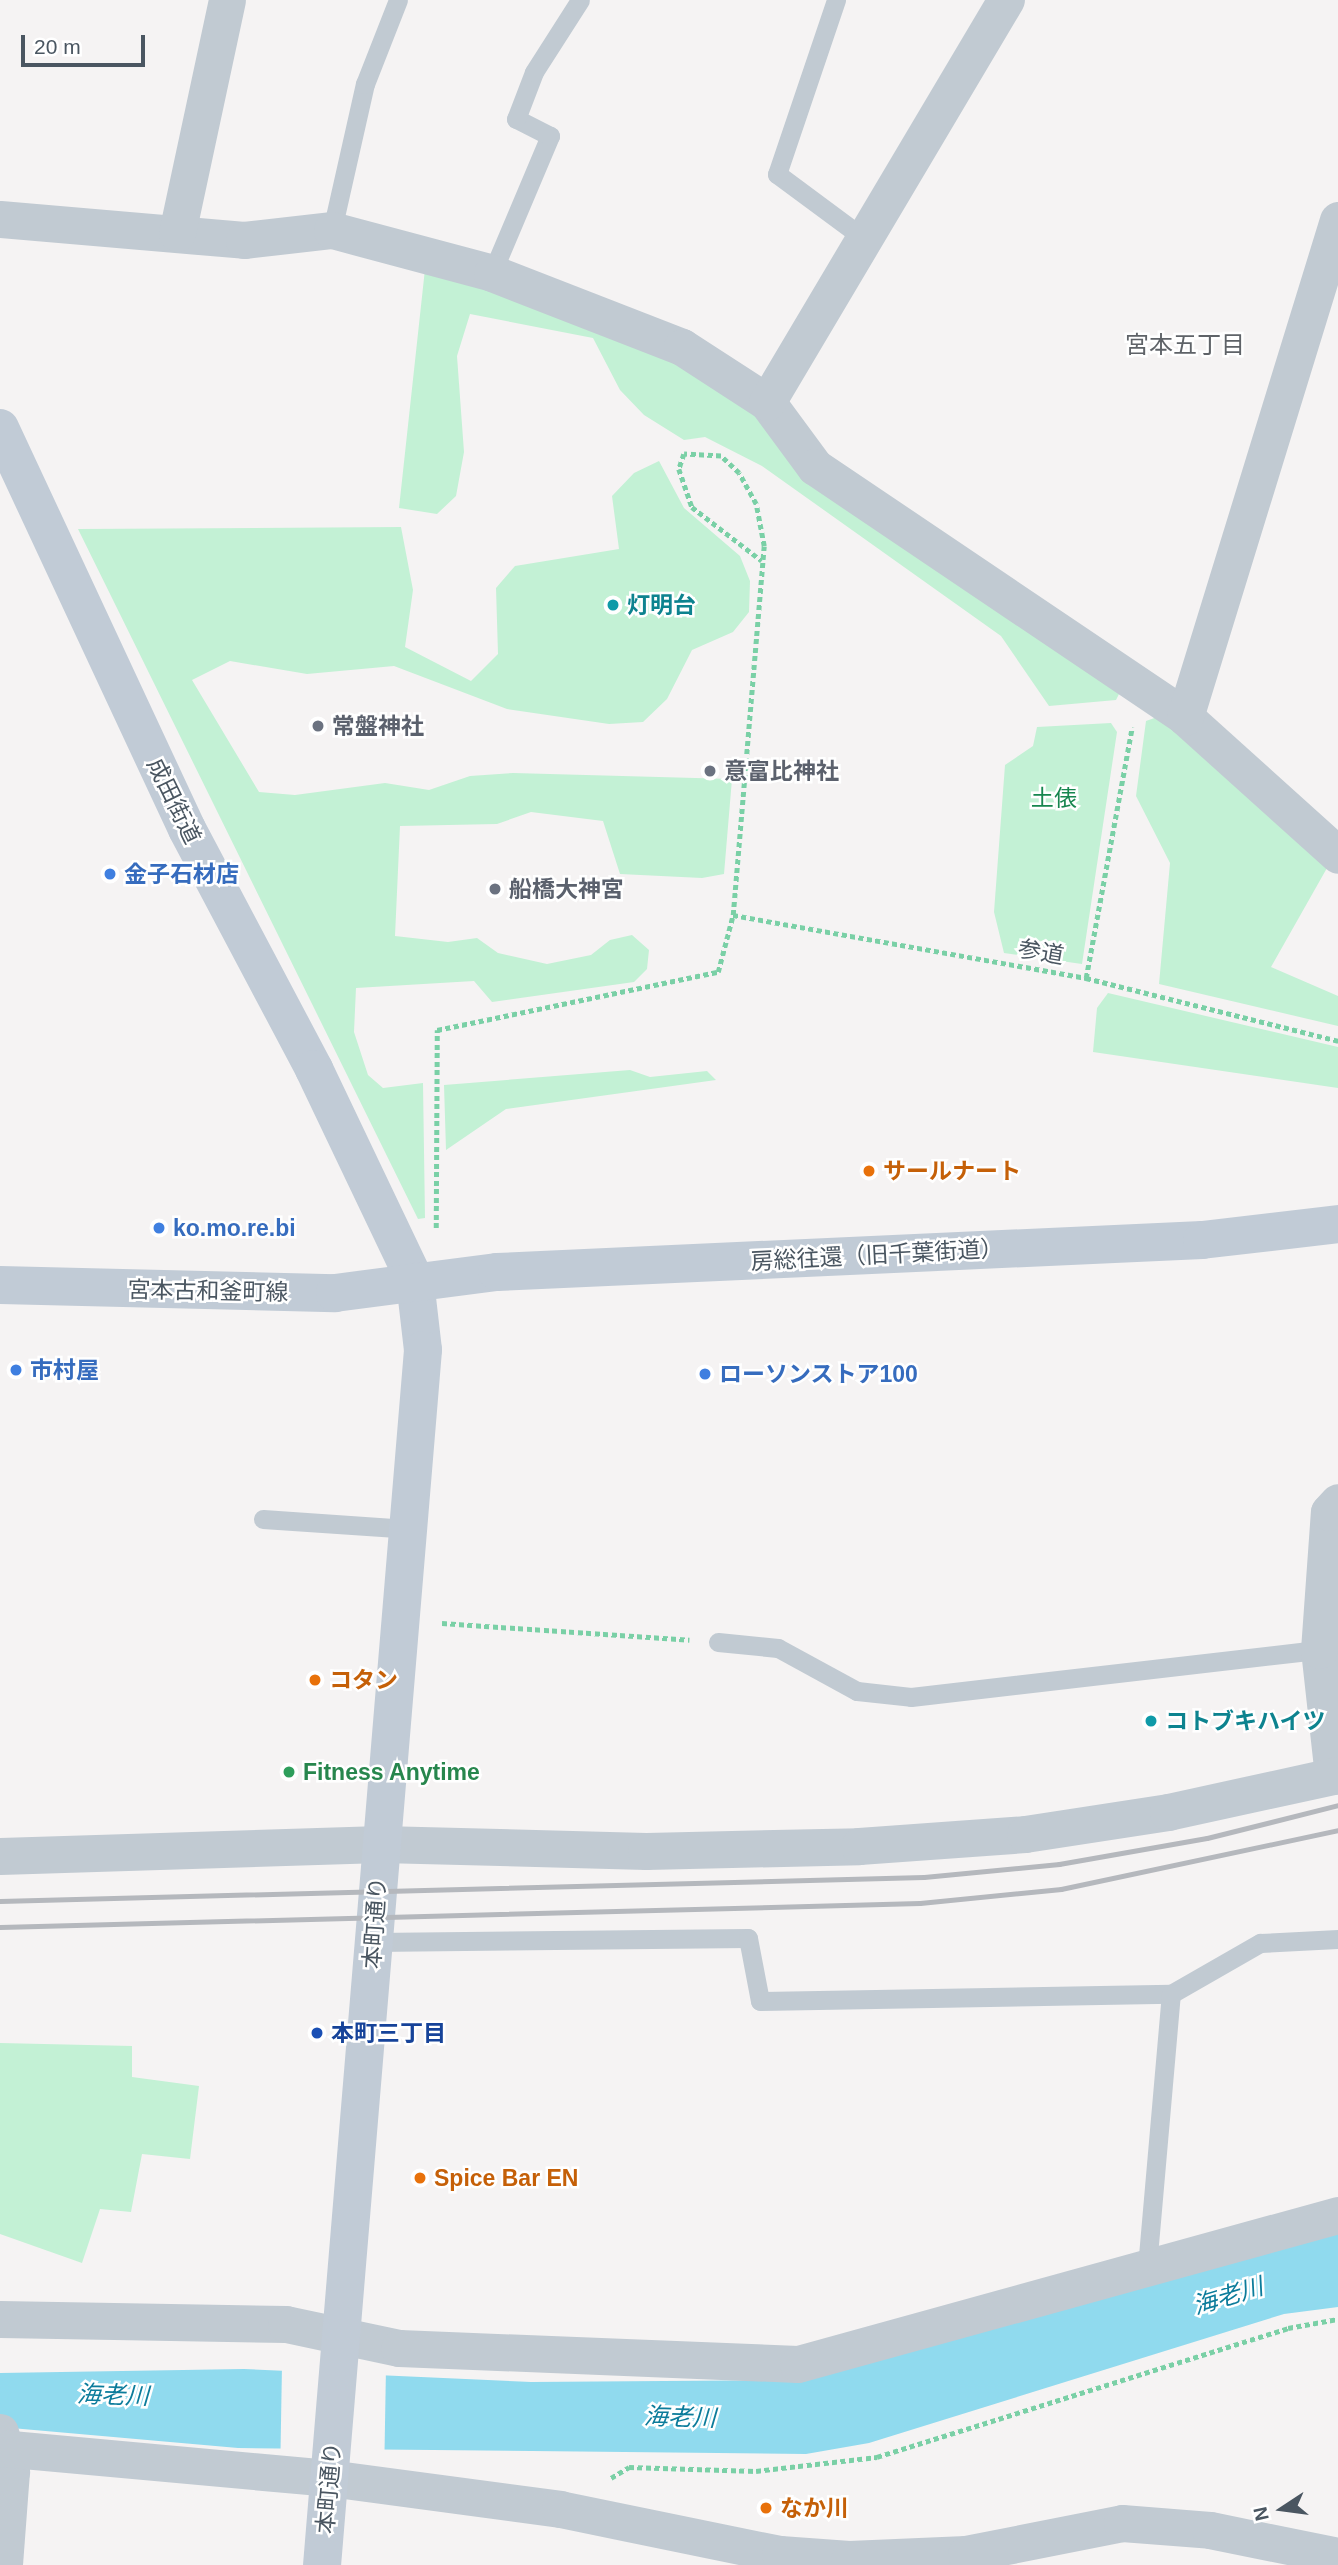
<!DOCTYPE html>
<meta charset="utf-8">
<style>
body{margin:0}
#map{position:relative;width:1338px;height:2565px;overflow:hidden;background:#f5f3f3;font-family:Arial,"Noto Sans JP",sans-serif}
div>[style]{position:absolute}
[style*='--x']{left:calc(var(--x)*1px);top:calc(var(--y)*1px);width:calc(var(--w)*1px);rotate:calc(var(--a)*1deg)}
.green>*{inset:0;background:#c3f1d5}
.water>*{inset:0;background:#90daee}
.pier>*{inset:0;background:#f5f3f3;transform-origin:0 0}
.path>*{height:4.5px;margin-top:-2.25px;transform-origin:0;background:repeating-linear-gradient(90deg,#7ad0a6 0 5px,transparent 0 8.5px)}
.lane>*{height:19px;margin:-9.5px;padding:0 9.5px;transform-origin:9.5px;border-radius:9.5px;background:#c1cad2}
.street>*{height:37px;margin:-18.5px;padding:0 18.5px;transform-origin:18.5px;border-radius:18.5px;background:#c1cad2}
.secondary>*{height:38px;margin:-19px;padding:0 19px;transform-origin:19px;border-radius:19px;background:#c1cbd6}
.rail>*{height:5px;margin:-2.5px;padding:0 2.5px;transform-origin:2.5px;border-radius:2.5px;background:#b5b8bd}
.dots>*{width:19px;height:19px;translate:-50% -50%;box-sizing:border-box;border:4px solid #fff;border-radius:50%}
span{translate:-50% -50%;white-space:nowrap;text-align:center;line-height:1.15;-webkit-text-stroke:5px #fff;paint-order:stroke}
.culture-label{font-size:23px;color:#0d838f;font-weight:700}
.left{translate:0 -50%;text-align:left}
.worship-label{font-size:23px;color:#5b616d;font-weight:700}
.park-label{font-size:23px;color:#17864f}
.street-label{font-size:23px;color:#4a5661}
.shop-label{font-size:23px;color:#366cbe;font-weight:700}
.food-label{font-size:23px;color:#c56008;font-weight:700}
.leisure-label{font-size:23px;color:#27864d;font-weight:700}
.transit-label{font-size:23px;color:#164399;font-weight:700}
.neighbourhood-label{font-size:24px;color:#5f6368}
.water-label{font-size:24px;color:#0c7c9b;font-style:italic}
.north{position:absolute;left:1247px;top:2474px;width:70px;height:70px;-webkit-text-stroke:5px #fff;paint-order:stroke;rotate:257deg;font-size:19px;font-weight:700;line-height:28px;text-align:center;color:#4a5661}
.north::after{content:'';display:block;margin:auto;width:24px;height:32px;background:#4a5661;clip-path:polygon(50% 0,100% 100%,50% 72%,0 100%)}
.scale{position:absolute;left:21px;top:35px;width:124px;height:32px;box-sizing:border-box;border:4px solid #4a5661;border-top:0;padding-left:9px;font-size:21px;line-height:24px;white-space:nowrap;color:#4a5661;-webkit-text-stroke:5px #fff;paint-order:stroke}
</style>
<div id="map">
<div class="green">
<div style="clip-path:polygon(425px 269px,677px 354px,1121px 690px,1116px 700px,1049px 706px,1001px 636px,762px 466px,705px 437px,684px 440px,644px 415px,620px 390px,593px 338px,470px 314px,457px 356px,464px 452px,456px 496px,437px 514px,399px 508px)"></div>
<div style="clip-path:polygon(659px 461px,684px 508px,740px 556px,750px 581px,749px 612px,733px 632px,692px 650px,667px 699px,643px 722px,609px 724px,507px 709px,394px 666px,307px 674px,230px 661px,192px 680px,259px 792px,295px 795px,385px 783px,429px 790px,470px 776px,513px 773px,732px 779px,724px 874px,702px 878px,620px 874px,603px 821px,531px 812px,497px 824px,400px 826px,395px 936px,448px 942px,477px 938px,498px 953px,547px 964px,591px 955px,610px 940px,632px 935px,649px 950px,647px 969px,634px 982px,492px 1002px,474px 981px,356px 988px,354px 1032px,368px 1075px,383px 1088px,423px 1083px,425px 1218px,418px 1219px,78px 529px,401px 527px,413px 590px,405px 647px,471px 681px,498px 654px,496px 588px,515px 566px,619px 549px,612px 496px,634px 473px)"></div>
<div style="clip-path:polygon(1160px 716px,1327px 868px,1271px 967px,1338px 996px,1338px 1026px,1159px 984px,1170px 863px,1136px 796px,1146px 721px)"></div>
<div style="clip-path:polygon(1111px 723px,1117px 732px,1082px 964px,1004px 953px,994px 912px,1005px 765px,1033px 746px,1037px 727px)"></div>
<div style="clip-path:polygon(1108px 993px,1338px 1047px,1338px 1088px,1093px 1052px,1097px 1008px)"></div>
<div style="clip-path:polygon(630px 1070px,650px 1077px,707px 1071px,716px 1080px,506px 1109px,446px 1150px,444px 1085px)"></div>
<div style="clip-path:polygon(0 2043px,132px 2046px,132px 2077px,199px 2086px,190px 2159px,142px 2154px,131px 2212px,100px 2209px,82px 2263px,0 2234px)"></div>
</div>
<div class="water">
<div style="clip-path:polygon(1338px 2232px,1338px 2307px,1284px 2314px,869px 2443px,806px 2454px,238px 2448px,0 2427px,0 2373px,244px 2369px,531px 2382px,801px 2380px)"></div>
</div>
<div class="pier">
<div style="left:282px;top:2366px;width:104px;height:83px;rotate:1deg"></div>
</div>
<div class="path">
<div style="--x:733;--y:915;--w:359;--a:10.1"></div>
<div style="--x:1086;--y:978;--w:260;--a:14"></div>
<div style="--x:1086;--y:978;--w:255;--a:-79.6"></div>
<div style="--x:436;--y:1228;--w:198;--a:-89.7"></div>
<div style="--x:437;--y:1030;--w:287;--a:-11.7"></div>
<div style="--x:718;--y:972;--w:59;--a:-75.3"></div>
<div style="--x:733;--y:915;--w:370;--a:-85.2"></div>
<div style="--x:764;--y:546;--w:43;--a:-100.8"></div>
<div style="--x:756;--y:504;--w:35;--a:-119"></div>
<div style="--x:739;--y:473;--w:25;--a:-137"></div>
<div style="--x:721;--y:456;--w:37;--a:-177"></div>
<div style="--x:684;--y:454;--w:16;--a:108"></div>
<div style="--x:679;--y:469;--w:40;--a:71.1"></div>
<div style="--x:692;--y:507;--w:88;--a:37.6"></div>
<div style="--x:442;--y:1623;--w:248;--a:3.9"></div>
<div style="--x:611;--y:2478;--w:21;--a:-31"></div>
<div style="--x:629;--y:2467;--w:127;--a:1.8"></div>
<div style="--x:756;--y:2471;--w:122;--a:-6.6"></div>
<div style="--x:877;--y:2457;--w:431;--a:-17.4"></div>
<div style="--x:1288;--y:2328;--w:51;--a:-10.2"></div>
</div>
<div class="lane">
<div style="--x:836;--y:0;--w:184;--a:108.7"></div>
<div style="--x:777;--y:174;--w:109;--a:36.5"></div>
<div style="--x:332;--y:230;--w:150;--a:-77.3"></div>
<div style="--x:365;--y:84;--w:90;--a:-68.6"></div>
<div style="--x:492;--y:273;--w:149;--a:-67.1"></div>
<div style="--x:550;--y:136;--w:38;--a:-153"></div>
<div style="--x:516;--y:119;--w:50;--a:-69"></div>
<div style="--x:534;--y:72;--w:85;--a:-57.4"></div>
<div style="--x:263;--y:1519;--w:145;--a:3.9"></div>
<div style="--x:718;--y:1642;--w:60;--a:5.7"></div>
<div style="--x:778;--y:1648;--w:90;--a:28.6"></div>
<div style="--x:857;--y:1691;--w:54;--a:6.3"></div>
<div style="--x:911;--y:1697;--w:411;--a:-6.6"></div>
<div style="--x:374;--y:1942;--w:374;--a:-0.6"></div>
<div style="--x:748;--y:1938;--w:64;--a:79.2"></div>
<div style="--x:760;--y:2001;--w:411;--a:-1"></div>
<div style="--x:1171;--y:1994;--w:103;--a:-29.8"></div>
<div style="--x:1260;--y:1943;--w:78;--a:-2.9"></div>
<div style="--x:1147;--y:2267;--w:274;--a:-85"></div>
</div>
<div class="street">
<div style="--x:0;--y:219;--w:245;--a:4.9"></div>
<div style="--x:244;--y:240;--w:89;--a:-6.5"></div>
<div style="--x:332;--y:230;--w:166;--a:15"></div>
<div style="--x:492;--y:273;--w:204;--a:21.3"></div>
<div style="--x:682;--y:347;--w:101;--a:32.9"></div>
<div style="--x:767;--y:402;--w:81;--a:53.6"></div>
<div style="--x:815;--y:467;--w:447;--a:34"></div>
<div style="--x:1185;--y:717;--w:206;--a:42"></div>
<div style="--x:177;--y:233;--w:238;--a:-77.9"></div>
<div style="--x:767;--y:402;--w:468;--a:-59.3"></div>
<div style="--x:1185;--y:717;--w:520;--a:-72.89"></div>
<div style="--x:1333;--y:1776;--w:127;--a:-96.3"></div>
<div style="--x:1319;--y:1650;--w:138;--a:-85.9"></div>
<div style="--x:1329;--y:1512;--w:13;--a:-48"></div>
<div style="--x:0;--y:1856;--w:381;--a:-1.8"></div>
<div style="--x:381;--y:1844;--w:265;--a:1.5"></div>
<div style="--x:646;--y:1851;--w:213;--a:-1.3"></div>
<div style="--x:859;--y:1846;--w:166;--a:-4.1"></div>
<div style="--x:1025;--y:1834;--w:145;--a:-8.7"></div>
<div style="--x:1168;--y:1812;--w:174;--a:-12.3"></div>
<div style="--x:0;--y:2319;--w:286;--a:1"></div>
<div style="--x:286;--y:2324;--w:116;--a:12"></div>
<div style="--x:399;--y:2348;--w:399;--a:2.3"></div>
<div style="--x:798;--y:2364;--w:560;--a:-15.43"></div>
<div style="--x:0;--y:2432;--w:41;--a:74.2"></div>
<div style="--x:11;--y:2471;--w:94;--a:94.3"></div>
<div style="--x:0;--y:2448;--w:330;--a:5.2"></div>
<div style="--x:329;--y:2478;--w:233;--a:7.6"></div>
<div style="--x:560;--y:2509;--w:225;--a:11.6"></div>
<div style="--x:780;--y:2554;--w:69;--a:4.1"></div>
<div style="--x:849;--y:2559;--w:117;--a:-2.4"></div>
<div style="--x:966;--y:2554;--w:159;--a:-11.2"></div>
<div style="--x:1122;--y:2523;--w:88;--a:4.5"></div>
<div style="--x:1210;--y:2530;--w:131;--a:11.5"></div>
</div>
<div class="secondary">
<div style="--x:0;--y:428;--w:442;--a:65"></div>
<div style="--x:187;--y:829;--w:272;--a:62.1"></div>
<div style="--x:314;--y:1069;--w:235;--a:64.5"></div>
<div style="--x:415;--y:1281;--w:69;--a:83.4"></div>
<div style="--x:423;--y:1350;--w:1219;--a:94.75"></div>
<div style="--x:0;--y:1285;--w:335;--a:1.4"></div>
<div style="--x:335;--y:1293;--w:163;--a:-7.4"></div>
<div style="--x:497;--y:1272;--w:706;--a:-2.6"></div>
<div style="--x:1202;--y:1240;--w:137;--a:-6.7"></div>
</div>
<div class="rail">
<div style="--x:0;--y:1901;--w:924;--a:-1.49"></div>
<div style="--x:924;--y:1877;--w:136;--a:-5.5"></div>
<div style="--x:1059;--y:1864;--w:150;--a:-10"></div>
<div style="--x:1207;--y:1838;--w:135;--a:-14.1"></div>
<div style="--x:0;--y:1927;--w:920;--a:-1.49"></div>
<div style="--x:920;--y:1903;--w:142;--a:-5.7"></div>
<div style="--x:1061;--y:1889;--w:283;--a:-12"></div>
</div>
<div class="dots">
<div style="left:613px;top:605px;background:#0f9aa8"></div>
<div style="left:318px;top:726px;background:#6b7280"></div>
<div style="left:710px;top:771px;background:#6b7280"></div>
<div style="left:110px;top:874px;background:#3f7fe0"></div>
<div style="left:495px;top:889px;background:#6b7280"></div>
<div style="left:869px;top:1171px;background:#e8710a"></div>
<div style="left:159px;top:1228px;background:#3f7fe0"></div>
<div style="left:16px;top:1370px;background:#3f7fe0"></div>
<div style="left:705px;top:1374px;background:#3f7fe0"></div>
<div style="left:315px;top:1680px;background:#e8710a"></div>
<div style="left:1151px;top:1721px;background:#0f9aa8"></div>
<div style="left:289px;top:1772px;background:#2e9e5b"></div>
<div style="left:317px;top:2033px;background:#1a4fb4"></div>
<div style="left:420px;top:2178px;background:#e8710a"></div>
<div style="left:766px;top:2508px;background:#e8710a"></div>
</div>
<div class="culture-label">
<span class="left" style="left:627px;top:605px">灯明台</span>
<span class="left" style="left:1165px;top:1721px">コトブキハイツ</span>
</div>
<div class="worship-label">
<span class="left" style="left:332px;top:726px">常盤神社</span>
<span class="left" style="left:724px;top:771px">意富比神社</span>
<span class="left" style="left:509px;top:889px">船橋大神宮</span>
</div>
<div class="park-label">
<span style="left:1054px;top:798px">土俵</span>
</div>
<div class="street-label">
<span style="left:174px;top:801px;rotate:64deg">成田街道</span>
<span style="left:1041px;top:952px;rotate:10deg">参道</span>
<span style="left:877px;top:1255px;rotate:-3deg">房総往還（旧千葉街道）</span>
<span style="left:208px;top:1291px;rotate:1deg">宮本古和釜町線</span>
<span style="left:375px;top:1923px;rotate:-86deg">本町通り</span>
<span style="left:329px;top:2488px;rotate:-85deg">本町通り</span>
</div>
<div class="shop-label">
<span class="left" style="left:124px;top:874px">金子石材店</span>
<span class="left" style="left:173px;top:1228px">ko.mo.re.bi</span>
<span class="left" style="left:30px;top:1370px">市村屋</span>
<span class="left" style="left:719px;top:1374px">ローソンストア100</span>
</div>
<div class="food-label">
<span class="left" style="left:883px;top:1171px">サールナート</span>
<span class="left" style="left:329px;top:1680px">コタン</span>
<span class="left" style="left:434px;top:2178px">Spice Bar EN</span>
<span class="left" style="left:780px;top:2508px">なか川</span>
</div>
<div class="leisure-label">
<span class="left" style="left:303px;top:1772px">Fitness Anytime</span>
</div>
<div class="transit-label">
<span class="left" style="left:331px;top:2033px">本町三丁目</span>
</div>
<div class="neighbourhood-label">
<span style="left:1185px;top:345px">宮本五丁目</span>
</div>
<div class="water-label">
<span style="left:1228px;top:2296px;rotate:-17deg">海老川</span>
<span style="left:113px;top:2395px;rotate:2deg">海老川</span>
<span style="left:680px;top:2417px;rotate:2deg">海老川</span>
</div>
<div class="north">N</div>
<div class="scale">20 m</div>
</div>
